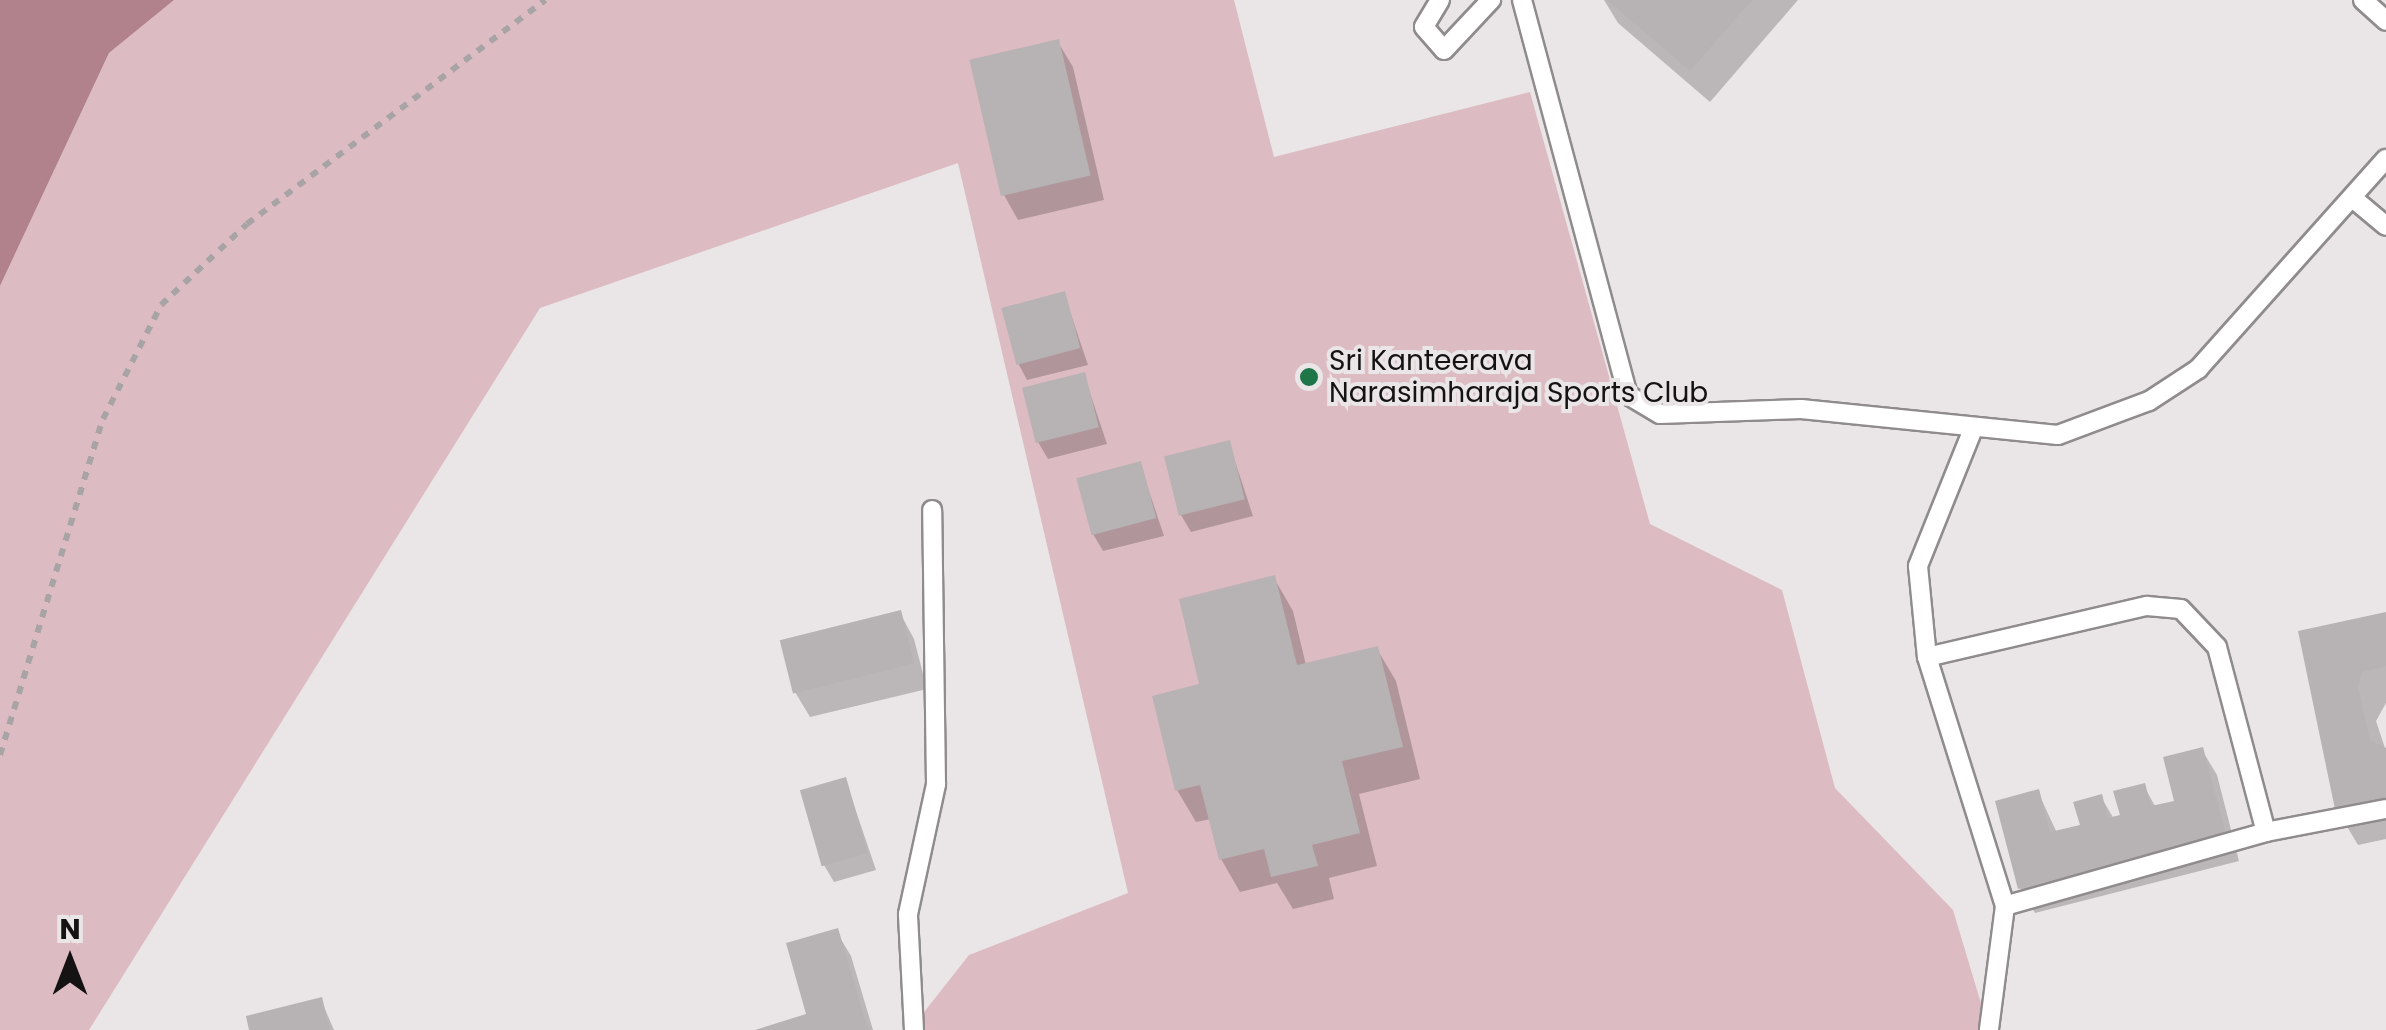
<!DOCTYPE html>
<style>
body{margin:0}
#map{position:relative;width:2386px;height:1030px;overflow:hidden;background:#eae5e6;font-family:Poppins,sans-serif}
div>[style]{position:absolute}
[style*='--x']{left:calc(var(--x)*1px);top:calc(var(--y)*1px);width:calc(var(--w)*1px);rotate:calc(var(--a)*1deg)}
.green>*{inset:0;background:#dcbcc2}
.water>*{inset:0;background:#b1828b}
.shadow>*{inset:0;background:#0003}
.building>*{inset:0;background:#b7b2b3;transform-origin:0 0}
.path>*{height:6px;margin-top:-3px;transform-origin:0;background:repeating-linear-gradient(90deg,#a8a4a5 0 8px,transparent 0 16px)}
.roads{filter:drop-shadow(2px 0 #908b8c) drop-shadow(-2px 0 #908b8c) drop-shadow(0 2px #908b8c) drop-shadow(0 -2px #908b8c)}
.lane>*{height:18px;margin:-9px;padding:0 9px;transform-origin:9px;border-radius:9px;background:#fff}
.dots>*{width:28px;height:28px;translate:-50% -50%;box-sizing:border-box;border:5px solid #eae5e6;border-radius:50%}
span{translate:-50% -50%;white-space:nowrap;text-align:center;line-height:1.15;-webkit-text-stroke:8px #eae5e6;paint-order:stroke}
.poi-label{font-size:28px;color:#141212}
.left{translate:0 -50%;text-align:left}
.north{position:absolute;left:20px;top:910px;width:100px;height:100px;-webkit-text-stroke:8px #eae5e6;paint-order:stroke;rotate:0deg;font-size:28px;font-weight:700;line-height:40px;text-align:center;color:#141212}
.north::after{content:'';display:block;margin:auto;width:35px;height:45px;background:#141212;clip-path:polygon(50% 0,100% 100%,50% 72%,0 100%)}
</style>
<div id="map">
<div class="green">
<div style="clip-path:polygon(174px 0,1234px 0,1274px 157px,1530px 92px,1650px 524px,1782px 590px,1835px 788px,1953px 910px,1989px 1030px,910px 1030px,969px 955px,1128px 893px,958px 163px,540px 308px,89px 1030px,0 1030px,0 286px,109px 53px)"></div>
</div>
<div class="water">
<div style="clip-path:polygon(0 0,174px 0,109px 53px,0 286px)"></div>
</div>
<div class="shadow">
<div style="clip-path:polygon(1604px 0,1798px 0,1710px 102px,1618px 23px)"></div>
<div style="clip-path:polygon(1058px 42px,1073px 67px,1104px 200px,1018px 220px,1004px 195px)"></div>
<div style="clip-path:polygon(1064px 294px,1088px 365px,1027px 380px,1018px 363px)"></div>
<div style="clip-path:polygon(1084px 375px,1107px 444px,1048px 459px,1038px 442px)"></div>
<div style="clip-path:polygon(1229px 443px,1253px 516px,1191px 532px,1181px 515px)"></div>
<div style="clip-path:polygon(1140px 464px,1164px 536px,1103px 551px,1093px 534px)"></div>
<div style="clip-path:polygon(1274px 578px,1293px 611px,1306px 665px,1377px 649px,1396px 681px,1420px 779px,1359px 794px,1377px 866px,1329px 878px,1334px 899px,1293px 909px,1277px 883px,1240px 892px,1221px 859px,1211px 819px,1196px 822px,1177px 790px,1202px 686px)"></div>
<div style="clip-path:polygon(900px 613px,914px 639px,927px 689px,810px 717px,795px 692px)"></div>
<div style="clip-path:polygon(2386px 615px,2386px 703px,2376px 721px,2386px 751px,2386px 839px,2358px 845px,2339px 813px,2301px 633px)"></div>
<div style="clip-path:polygon(2202px 750px,2217px 775px,2239px 861px,2035px 913px,2020px 888px,2038px 792px,2057px 833px,2083px 826px,2101px 797px,2114px 819px,2123px 816px,2144px 786px,2156px 808px,2177px 803px)"></div>
<div style="clip-path:polygon(845px 779px,876px 870px,834px 882px,824px 865px)"></div>
<div style="clip-path:polygon(836px 931px,851px 956px,873px 1030px,760px 1030px,810px 1016px)"></div>
<div style="clip-path:polygon(321px 1000px,334px 1030px,252px 1030px)"></div>
</div>
<div class="building">
<div style="clip-path:polygon(1607px 0,1752px 0,1690px 71px)"></div>
<div style="left:1059px;top:39px;width:140px;height:92px;rotate:77deg"></div>
<div style="left:1065px;top:291px;width:59px;height:66px;rotate:75deg"></div>
<div style="left:1085px;top:372px;width:57px;height:65px;rotate:76deg"></div>
<div style="left:1230px;top:440px;width:61px;height:68px;rotate:76deg"></div>
<div style="left:1141px;top:461px;width:59px;height:67px;rotate:75deg"></div>
<div style="clip-path:polygon(1275px 575px,1297px 665px,1378px 646px,1403px 747px,1342px 761px,1360px 833px,1312px 845px,1318px 866px,1271px 877px,1264px 849px,1219px 860px,1200px 785px,1175px 791px,1152px 696px,1199px 684px,1179px 599px)"></div>
<div style="left:901px;top:610px;width:55px;height:125px;rotate:76deg"></div>
<div style="clip-path:polygon(2386px 612px,2386px 666px,2362px 672px,2358px 687px,2370px 740px,2386px 748px,2386px 803px,2336px 814px,2298px 631px)"></div>
<div style="clip-path:polygon(2203px 747px,2226px 835px,2018px 889px,1995px 801px,2039px 789px,2050px 832px,2080px 825px,2073px 802px,2102px 794px,2108px 818px,2120px 815px,2113px 791px,2145px 783px,2151px 806px,2174px 801px,2163px 757px)"></div>
<div style="left:846px;top:777px;width:79px;height:48px;rotate:74deg"></div>
<div style="clip-path:polygon(838px 928px,868px 1030px,755px 1030px,806px 1014px,786px 943px)"></div>
<div style="clip-path:polygon(322px 997px,330px 1030px,249px 1030px,246px 1016px)"></div>
</div>
<div class="path">
<div style="--x:0;--y:755;--w:351;--a:-73"></div>
<div style="--x:103;--y:419;--w:128;--a:-63"></div>
<div style="--x:161;--y:305;--w:118;--a:-43.3"></div>
<div style="--x:247;--y:224;--w:373;--a:-36.9"></div>
</div>
<div class="roads">
<div class="lane">
<div style="--x:1440;--y:0;--w:31;--a:121"></div>
<div style="--x:1424;--y:27;--w:30;--a:49"></div>
<div style="--x:1444;--y:50;--w:69;--a:-46.8"></div>
<div style="--x:1522;--y:0;--w:409;--a:75"></div>
<div style="--x:1628;--y:395;--w:37;--a:31"></div>
<div style="--x:1660;--y:414;--w:141;--a:-2"></div>
<div style="--x:1801;--y:409;--w:258;--a:5.8"></div>
<div style="--x:2058;--y:435;--w:97;--a:-20.5"></div>
<div style="--x:2149;--y:401;--w:59;--a:-33.1"></div>
<div style="--x:2198;--y:369;--w:282;--a:-48.2"></div>
<div style="--x:2363;--y:0;--w:31;--a:42"></div>
<div style="--x:2355;--y:200;--w:40;--a:40"></div>
<div style="--x:1973;--y:429;--w:148;--a:111.9"></div>
<div style="--x:1918;--y:566;--w:91;--a:84.4"></div>
<div style="--x:1927;--y:657;--w:226;--a:-13.1"></div>
<div style="--x:2147;--y:606;--w:34;--a:5"></div>
<div style="--x:2181;--y:609;--w:52;--a:46.5"></div>
<div style="--x:2217;--y:647;--w:191;--a:75.2"></div>
<div style="--x:2266;--y:832;--w:271;--a:164.2"></div>
<div style="--x:2005;--y:906;--w:125;--a:97.4"></div>
<div style="--x:1927;--y:657;--w:261;--a:72.6"></div>
<div style="--x:2266;--y:832;--w:122;--a:-10.9"></div>
<div style="--x:914;--y:1030;--w:116;--a:-93"></div>
<div style="--x:908;--y:914;--w:133;--a:-77.8"></div>
<div style="--x:936;--y:784;--w:274;--a:-90.8"></div>
</div>
</div>
<div class="dots">
<div style="left:1309px;top:377px;background:#1e7548"></div>
</div>
<div class="poi-label">
<span class="left" style="left:1329px;top:377px">Sri Kanteerava<br>Narasimharaja Sports Club</span>
</div>
<div class="north">N</div>
</div>
